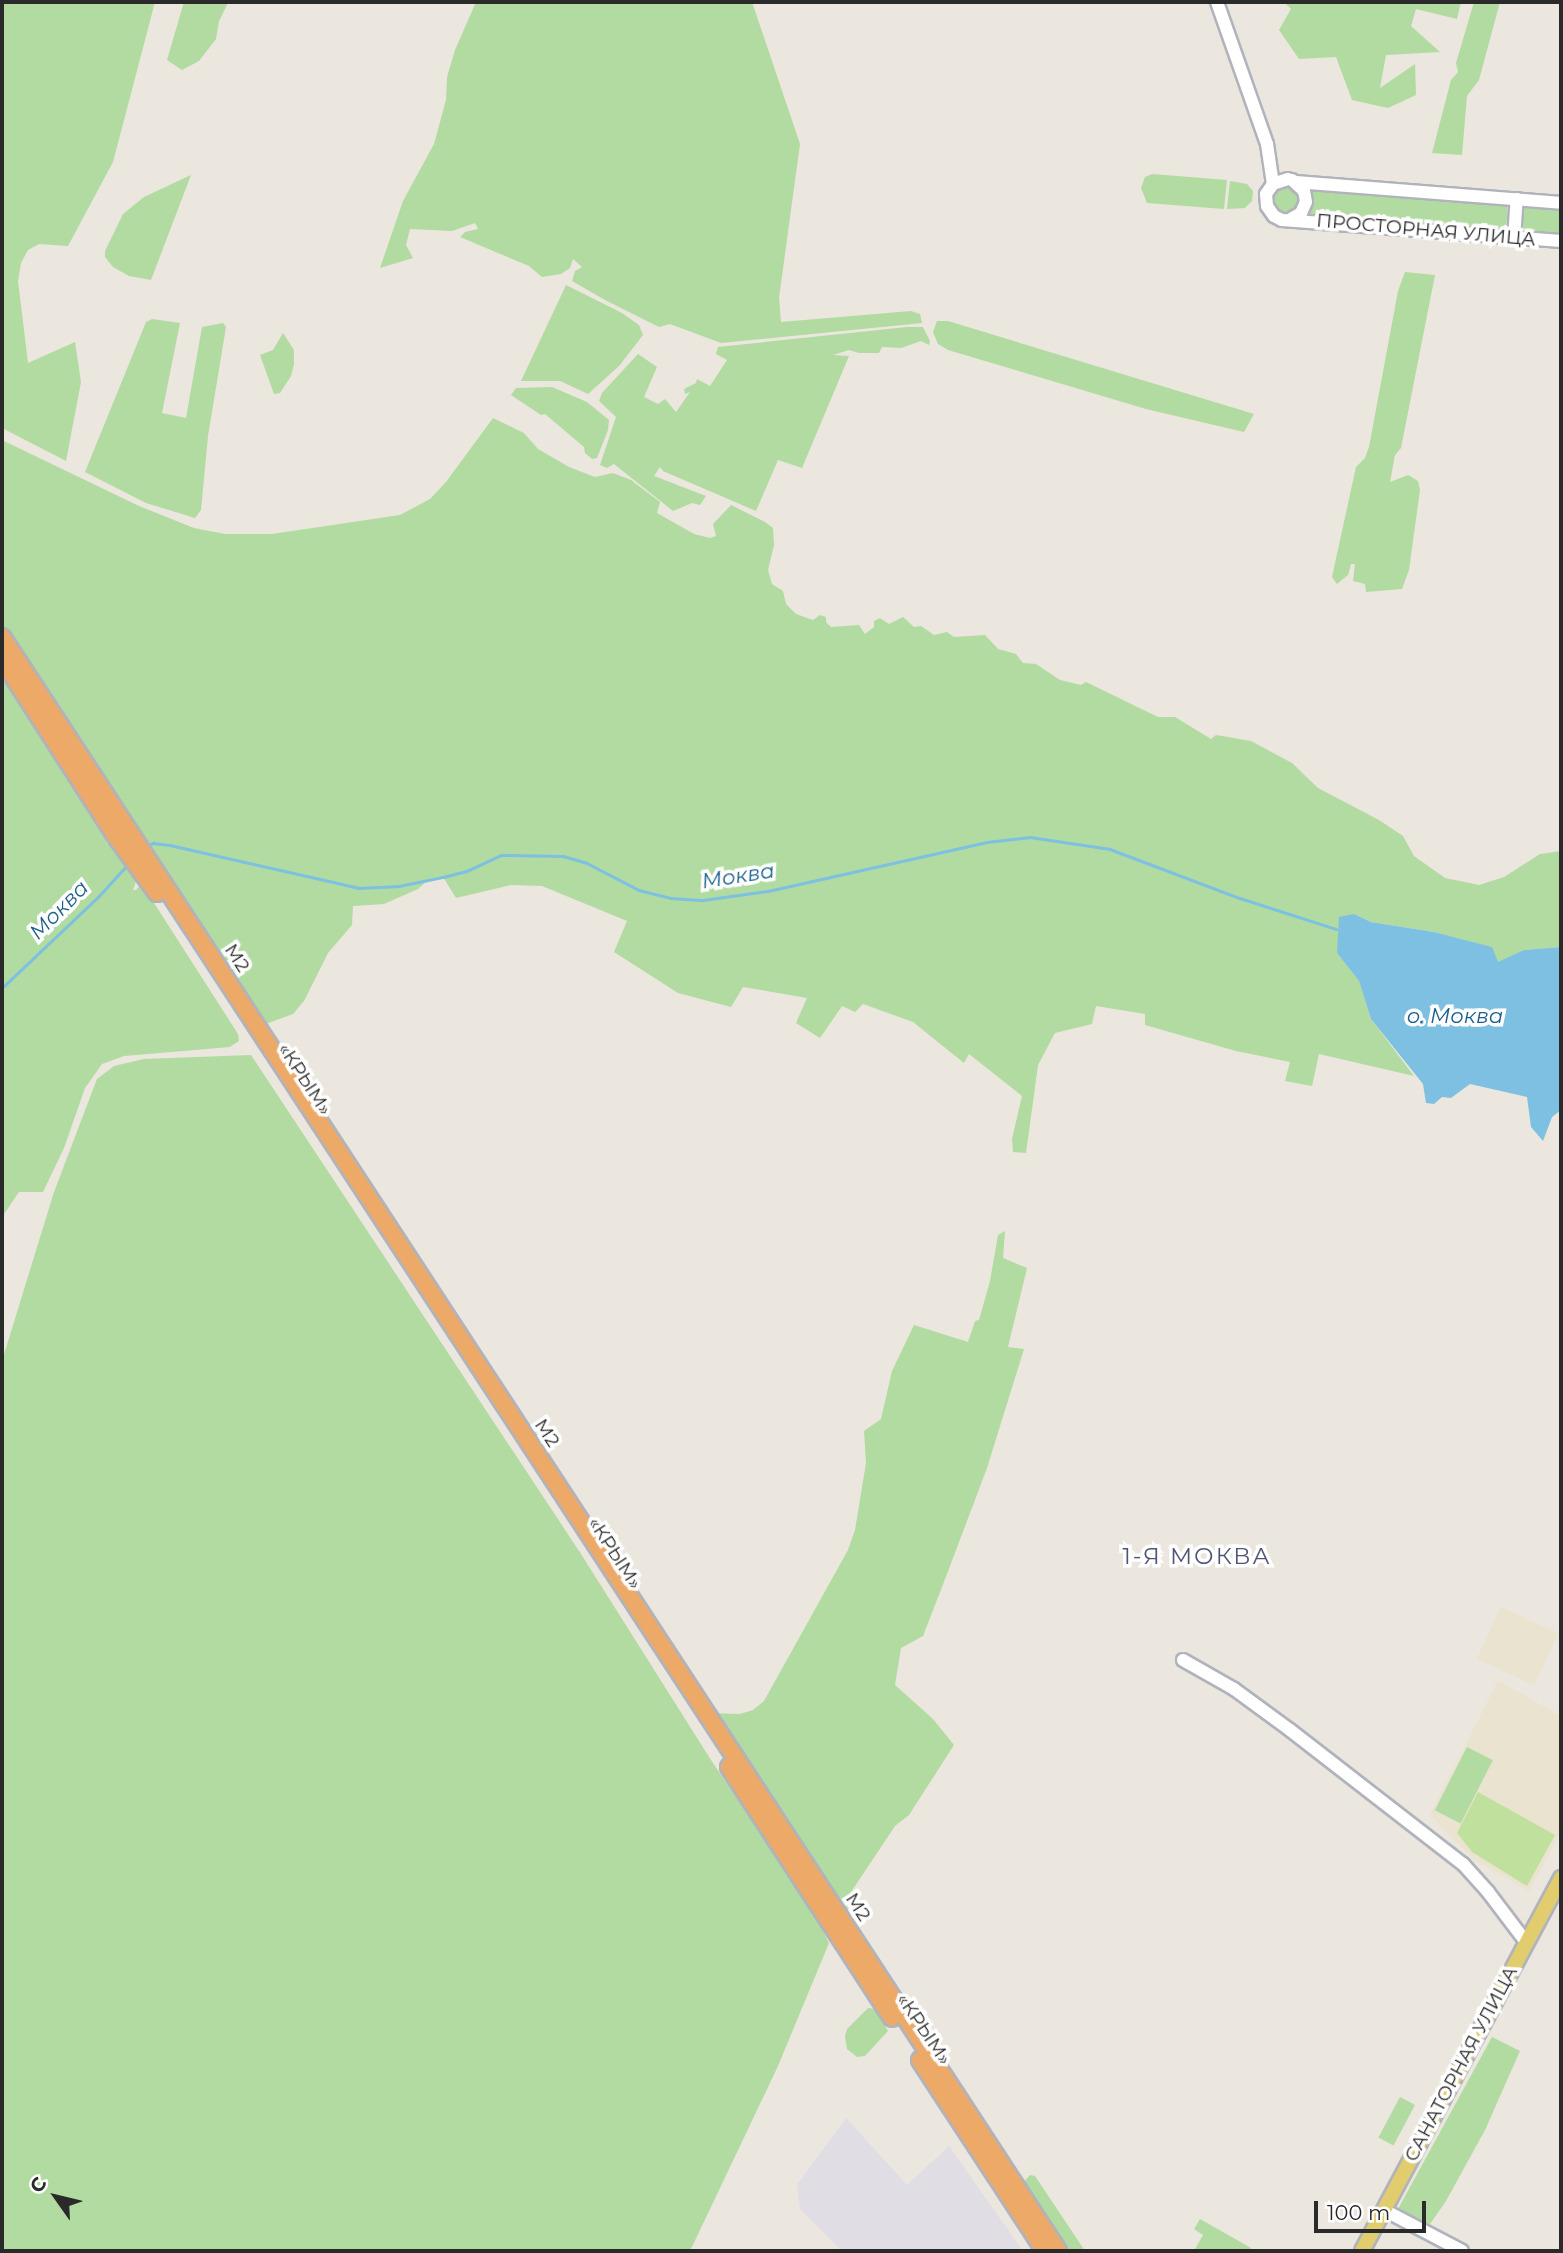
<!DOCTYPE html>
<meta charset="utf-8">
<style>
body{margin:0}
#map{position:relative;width:1563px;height:2253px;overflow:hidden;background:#ebe6de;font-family:Montserrat,sans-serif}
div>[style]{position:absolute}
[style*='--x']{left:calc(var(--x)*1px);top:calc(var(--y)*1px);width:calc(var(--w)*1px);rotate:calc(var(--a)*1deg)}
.industrial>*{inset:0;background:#e0dee4}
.education>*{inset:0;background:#eae3cf;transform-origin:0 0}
.green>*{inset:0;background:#b1dba1;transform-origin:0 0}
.round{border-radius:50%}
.pitch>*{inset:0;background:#c0e19e}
.water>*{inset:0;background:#7dc0e1}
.stream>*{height:2.5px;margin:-1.25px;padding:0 1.25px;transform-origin:1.25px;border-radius:1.25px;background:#7dc0e1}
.roads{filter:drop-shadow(2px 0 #b1b3bc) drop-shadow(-2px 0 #b1b3bc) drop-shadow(0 2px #b1b3bc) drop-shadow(0 -2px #b1b3bc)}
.secondary>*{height:12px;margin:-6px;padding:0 6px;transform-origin:6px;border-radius:6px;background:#fff}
.primary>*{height:14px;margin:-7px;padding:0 7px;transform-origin:7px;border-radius:7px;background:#e1cd6d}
.highway>*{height:16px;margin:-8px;padding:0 8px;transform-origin:8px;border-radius:8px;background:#eca968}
span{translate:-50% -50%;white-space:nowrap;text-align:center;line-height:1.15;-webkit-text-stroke:7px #fff;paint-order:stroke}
.street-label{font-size:19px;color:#2a2a2a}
.water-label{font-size:21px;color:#1d5f8c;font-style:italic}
.quarter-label{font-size:23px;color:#505476;letter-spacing:2px}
.frame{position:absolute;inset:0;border:4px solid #2a2a2a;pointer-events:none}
.north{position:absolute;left:21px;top:2162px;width:70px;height:70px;-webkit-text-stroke:5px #fff;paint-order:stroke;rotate:304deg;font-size:19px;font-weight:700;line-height:28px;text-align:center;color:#2a2a2a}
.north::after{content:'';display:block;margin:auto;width:24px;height:32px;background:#2a2a2a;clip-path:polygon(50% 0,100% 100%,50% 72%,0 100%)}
.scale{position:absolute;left:1314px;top:2201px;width:112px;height:32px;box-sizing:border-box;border:4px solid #2a2a2a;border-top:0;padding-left:9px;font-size:21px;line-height:24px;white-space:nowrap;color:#2a2a2a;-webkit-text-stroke:5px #fff;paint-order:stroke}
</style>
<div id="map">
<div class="industrial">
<div style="clip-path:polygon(846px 2118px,907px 2185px,949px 2146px,1023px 2251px,842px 2251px,800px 2209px,797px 2185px)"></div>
</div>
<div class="education">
<div style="left:1501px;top:1607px;width:63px;height:57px;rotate:25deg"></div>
<div style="clip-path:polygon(1498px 1681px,1561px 1716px,1561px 1831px,1529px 1891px,1473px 1859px,1430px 1815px)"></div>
</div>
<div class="green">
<div style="clip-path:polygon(2px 2px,155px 2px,113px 162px,68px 246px,39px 244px,28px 250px,21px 263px,18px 281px,28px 363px,75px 342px,81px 382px,66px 461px,2px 428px)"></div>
<div style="clip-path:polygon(184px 2px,227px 2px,227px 5px,219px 21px,216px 39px,199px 61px,182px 70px,167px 60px)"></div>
<div style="clip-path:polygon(476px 2px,752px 2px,800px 144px,779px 298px,781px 322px,911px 311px,920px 314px,922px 323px,721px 343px,670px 324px,659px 327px,605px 300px,572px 281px,575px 271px,582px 267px,573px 259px,570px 268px,561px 274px,542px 277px,529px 266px,460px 237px,465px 232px,478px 229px,475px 223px,452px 231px,410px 229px,406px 245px,413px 258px,380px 268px,403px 201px,434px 144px,446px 100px,447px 77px,455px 50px)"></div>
<div style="clip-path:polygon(1284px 2px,1461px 2px,1457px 19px,1416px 9px,1411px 26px,1440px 52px,1386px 55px,1380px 88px,1415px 64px,1416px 95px,1388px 108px,1352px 100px,1336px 57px,1299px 59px,1279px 30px,1291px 9px)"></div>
<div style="clip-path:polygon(1474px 2px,1500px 2px,1479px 80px,1467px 96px,1462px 155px,1432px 153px,1451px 80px,1458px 72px,1456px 63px)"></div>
<div style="clip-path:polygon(1152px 174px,1227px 180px,1224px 209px,1147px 203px,1141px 188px,1145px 177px)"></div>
<div style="clip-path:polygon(191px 175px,151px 280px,129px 276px,113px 267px,105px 257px,105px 251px,123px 214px,144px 197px)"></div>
<div style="clip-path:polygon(1230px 181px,1247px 184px,1253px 191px,1252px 201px,1245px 208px,1227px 209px)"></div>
<div class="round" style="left:1272px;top:186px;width:28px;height:28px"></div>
<div style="clip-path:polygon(1308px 187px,1508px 203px,1506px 232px,1306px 216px,1312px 203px)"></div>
<div style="left:1522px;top:206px;width:39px;height:27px;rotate:1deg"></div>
<div style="clip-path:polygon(1405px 272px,1435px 275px,1401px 448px,1395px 455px,1390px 482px,1408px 475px,1418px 481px,1420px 490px,1409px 570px,1402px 589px,1366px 592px,1365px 584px,1353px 581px,1355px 564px,1351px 564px,1348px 575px,1337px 584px,1332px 577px,1356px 467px,1365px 458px,1369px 447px,1398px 291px)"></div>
<div style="clip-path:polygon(566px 285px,622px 313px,639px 325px,643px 335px,619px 366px,588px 394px,560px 381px,521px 381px)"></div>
<div style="clip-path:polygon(152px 319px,180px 323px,162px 413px,186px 418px,202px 327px,223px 323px,226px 327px,208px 436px,201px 510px,195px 518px,146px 503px,85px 472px,146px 322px)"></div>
<div style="clip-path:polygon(937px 321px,948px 321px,1254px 414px,1244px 432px,1146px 409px,948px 350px,938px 344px,933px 332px)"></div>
<div style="clip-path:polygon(907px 327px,923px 327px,930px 341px,929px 345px,921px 341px,901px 348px,882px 347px,879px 353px,859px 353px,849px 350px,833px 355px,849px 356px,802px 468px,778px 460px,756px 511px,663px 471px,660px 467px,654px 476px,706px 496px,700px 505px,692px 503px,673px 511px,614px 464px,607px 468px,600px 465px,616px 417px,599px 401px,602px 393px,638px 354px,657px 367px,644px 397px,658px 404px,665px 399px,676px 412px,690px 392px,685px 394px,684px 389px,696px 383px,697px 379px,710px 386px,727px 360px,716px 354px,718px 347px)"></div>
<div style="clip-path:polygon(283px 333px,294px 350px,294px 364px,291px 376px,280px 393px,274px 394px,260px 355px,273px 350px)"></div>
<div style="clip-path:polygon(552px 387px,587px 402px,609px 420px,608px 430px,597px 458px,592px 459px,585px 453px,584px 447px,545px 414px,541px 415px,511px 395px,516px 388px)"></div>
<div style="clip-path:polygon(493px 418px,524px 433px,538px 449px,569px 467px,595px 477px,613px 473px,631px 480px,660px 502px,657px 513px,694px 534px,710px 538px,716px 536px,713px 524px,731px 505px,765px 522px,773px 528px,774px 545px,768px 570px,772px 584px,783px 591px,786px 604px,796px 614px,813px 620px,820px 615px,826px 617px,826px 622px,831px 627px,859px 625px,865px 634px,874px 627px,874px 621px,880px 618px,889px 624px,903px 617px,914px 627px,921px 626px,934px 635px,947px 632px,954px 637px,985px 635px,998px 649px,1016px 654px,1023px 663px,1036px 664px,1060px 680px,1081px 685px,1086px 682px,1158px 717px,1175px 717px,1211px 739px,1216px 735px,1251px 741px,1292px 763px,1318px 788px,1379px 820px,1403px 836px,1414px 856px,1445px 878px,1479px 885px,1504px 877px,1540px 854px,1561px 851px,1561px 947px,1524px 950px,1498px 963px,1491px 947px,1434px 932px,1371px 922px,1354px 914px,1337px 953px,1359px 981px,1371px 1019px,1414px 1076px,1319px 1054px,1312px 1086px,1285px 1081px,1290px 1062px,1236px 1051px,1145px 1025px,1145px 1014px,1096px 1006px,1092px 1024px,1055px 1033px,1038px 1065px,1026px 1153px,1013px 1152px,1012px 1139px,1022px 1096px,969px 1054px,964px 1063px,913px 1022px,863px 1004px,855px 1012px,842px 1006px,820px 1038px,796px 1023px,807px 998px,743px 987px,731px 1007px,678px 993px,614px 952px,627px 921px,542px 886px,511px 885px,456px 898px,443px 877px,428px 880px,418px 889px,384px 904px,353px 906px,352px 925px,328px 953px,304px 1001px,293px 1014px,263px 1025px,2px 638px,2px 440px,139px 506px,194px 528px,225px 534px,272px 534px,400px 515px,430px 499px,446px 482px)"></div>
<div style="clip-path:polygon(2px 669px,111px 839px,106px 843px,115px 847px,137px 879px,133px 890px,136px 890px,141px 884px,147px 892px,238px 1034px,239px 1041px,230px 1047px,124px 1056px,102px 1064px,85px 1088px,64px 1148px,43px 1192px,19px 1192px,2px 1217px)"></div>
<div style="clip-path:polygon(251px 1055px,581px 1554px,711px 1760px,815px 1915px,829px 1943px,778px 2066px,690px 2251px,2px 2251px,2px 1361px,54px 1192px,97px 1079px,114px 1066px,144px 1059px)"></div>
<div style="clip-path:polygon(1005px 1231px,1003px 1258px,1027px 1268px,1008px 1347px,1024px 1349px,987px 1468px,947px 1574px,923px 1636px,901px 1648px,895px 1685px,933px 1719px,954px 1745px,909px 1815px,895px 1826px,845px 1901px,865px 1954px,709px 1713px,740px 1714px,753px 1710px,764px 1701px,848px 1550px,855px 1530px,866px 1463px,864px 1431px,881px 1419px,892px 1371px,914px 1325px,968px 1342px,975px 1321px,979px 1320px,990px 1281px,998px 1235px)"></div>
<div style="left:1467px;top:1747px;width:29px;height:71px;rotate:27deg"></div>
<div style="clip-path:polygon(868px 2008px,876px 2009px,888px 2031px,865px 2056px,857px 2057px,847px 2049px,845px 2036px,847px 2029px)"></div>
<div style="clip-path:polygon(1492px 2037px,1520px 2051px,1485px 2130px,1446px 2201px,1430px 2224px,1398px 2209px)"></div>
<div style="left:1400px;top:2097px;width:17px;height:46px;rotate:28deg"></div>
<div style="clip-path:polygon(1030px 2175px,1035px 2176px,1085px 2251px,1062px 2251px,1023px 2183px)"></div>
<div style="clip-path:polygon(1200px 2219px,1251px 2248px,1249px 2251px,1194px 2251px,1203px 2235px,1194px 2229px)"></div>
</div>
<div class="pitch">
<div style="clip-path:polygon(1478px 1792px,1555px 1835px,1527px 1886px,1472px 1852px,1457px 1833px)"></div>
</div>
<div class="water">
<div style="clip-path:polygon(1354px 914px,1371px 922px,1434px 932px,1492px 947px,1498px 962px,1524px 950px,1561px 947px,1561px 1110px,1552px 1117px,1543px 1141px,1531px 1127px,1527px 1097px,1470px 1084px,1451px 1098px,1442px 1097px,1434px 1104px,1426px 1103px,1423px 1084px,1371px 1019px,1359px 981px,1337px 953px,1339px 917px)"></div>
</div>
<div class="stream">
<div style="--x:147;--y:846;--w:7;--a:-27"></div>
<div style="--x:153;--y:843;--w:17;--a:7"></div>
<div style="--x:170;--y:845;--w:194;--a:12.8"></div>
<div style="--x:359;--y:888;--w:40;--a:-2.9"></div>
<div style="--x:399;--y:886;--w:45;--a:-11.6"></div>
<div style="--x:443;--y:877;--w:25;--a:-14"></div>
<div style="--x:467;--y:871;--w:38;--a:-25"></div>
<div style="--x:502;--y:855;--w:61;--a:0.9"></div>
<div style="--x:563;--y:856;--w:25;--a:16"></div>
<div style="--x:587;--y:863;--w:59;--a:27.4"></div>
<div style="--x:639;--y:890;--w:33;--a:14"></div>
<div style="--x:671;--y:898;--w:32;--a:4"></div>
<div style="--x:703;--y:900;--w:66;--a:-7.9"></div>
<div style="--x:768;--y:891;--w:224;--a:-12.6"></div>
<div style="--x:987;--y:842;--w:43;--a:-6.6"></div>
<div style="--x:1030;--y:837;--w:81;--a:8.5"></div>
<div style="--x:1110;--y:849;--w:139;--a:20.7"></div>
<div style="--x:1240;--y:898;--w:101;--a:17.9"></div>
<div style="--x:2;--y:988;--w:132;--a:-43.5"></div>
<div style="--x:98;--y:897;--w:46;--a:-47.6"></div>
</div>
<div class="roads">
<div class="secondary">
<div style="--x:1217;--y:2;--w:151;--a:70.6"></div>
<div style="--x:1267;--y:144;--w:40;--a:81.5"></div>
<div style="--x:1288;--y:179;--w:16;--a:162"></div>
<div style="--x:1273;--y:184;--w:12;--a:125"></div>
<div style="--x:1266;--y:194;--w:12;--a:85"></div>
<div style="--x:1267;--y:206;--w:12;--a:55"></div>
<div style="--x:1274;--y:216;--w:9;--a:27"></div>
<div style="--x:1282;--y:220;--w:280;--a:4.3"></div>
<div style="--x:1296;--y:182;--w:266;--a:4.5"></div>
<div style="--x:1291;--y:219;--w:12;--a:-31"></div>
<div style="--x:1301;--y:213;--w:12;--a:-66"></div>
<div style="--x:1306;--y:202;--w:11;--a:-100"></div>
<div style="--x:1304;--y:191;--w:16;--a:-137"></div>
<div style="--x:1514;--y:238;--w:39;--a:-86"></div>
<div style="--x:1183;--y:1660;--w:59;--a:29.6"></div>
<div style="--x:1234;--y:1689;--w:69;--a:36.2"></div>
<div style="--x:1290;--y:1730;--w:219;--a:37.8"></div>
<div style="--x:1463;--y:1864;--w:38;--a:48"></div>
<div style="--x:1488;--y:1892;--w:63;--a:52.8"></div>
<div style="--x:1384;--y:2210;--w:88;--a:27.7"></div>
</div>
<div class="primary">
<div style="--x:1362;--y:2251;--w:423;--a:-61.9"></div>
</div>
<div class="highway">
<div style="--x:2;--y:637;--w:1929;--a:56.8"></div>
<div style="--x:2;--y:659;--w:213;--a:57.3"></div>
<div style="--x:117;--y:838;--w:68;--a:54"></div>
<div style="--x:729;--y:1767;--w:299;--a:57"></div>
<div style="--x:920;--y:2060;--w:228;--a:56.8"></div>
</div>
</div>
<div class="street-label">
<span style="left:1426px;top:230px;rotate:5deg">ПРОСТОРНАЯ УЛИЦА</span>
<span style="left:237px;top:958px;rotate:57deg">М2</span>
<span style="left:305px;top:1079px;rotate:57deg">«КРЫМ»</span>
<span style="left:547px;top:1433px;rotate:57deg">М2</span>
<span style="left:615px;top:1553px;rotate:57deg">«КРЫМ»</span>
<span style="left:858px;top:1907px;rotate:57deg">М2</span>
<span style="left:924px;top:2029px;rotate:56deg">«КРЫМ»</span>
<span style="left:1461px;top:2064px;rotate:-62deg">САНАТОРНАЯ УЛИЦА</span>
</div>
<div class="water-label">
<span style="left:738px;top:876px;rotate:-9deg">Моква</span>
<span style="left:59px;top:910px;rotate:-45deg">Моква</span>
<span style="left:1455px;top:1016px">о. Моква</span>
</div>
<div class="quarter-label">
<span style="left:1197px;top:1556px">1-Я МОКВА</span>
</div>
<div class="frame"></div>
<div class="north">С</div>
<div class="scale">100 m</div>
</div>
